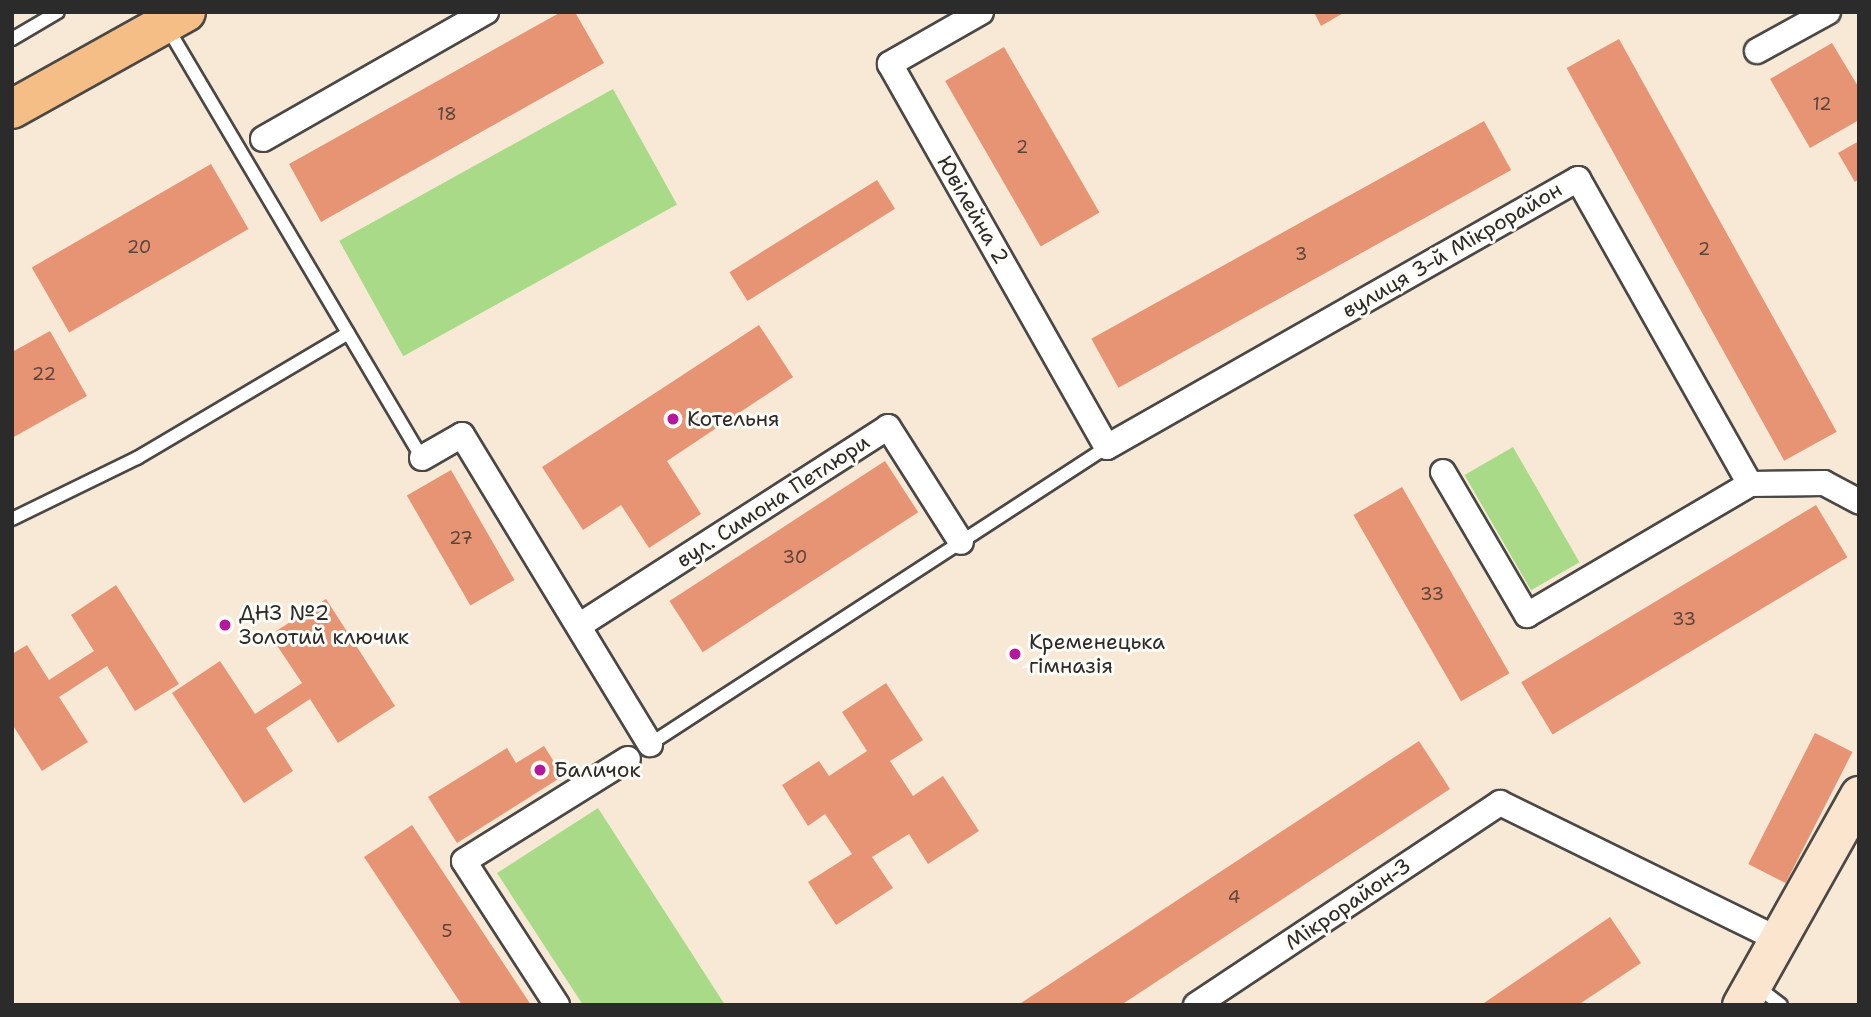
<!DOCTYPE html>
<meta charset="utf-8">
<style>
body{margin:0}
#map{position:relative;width:1871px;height:1017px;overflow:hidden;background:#f7e9d6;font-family:"Shantell Sans",sans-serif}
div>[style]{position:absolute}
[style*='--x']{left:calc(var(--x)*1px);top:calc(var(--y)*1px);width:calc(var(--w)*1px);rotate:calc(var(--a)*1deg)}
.green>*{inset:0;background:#a8da88;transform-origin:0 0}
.building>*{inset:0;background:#e79474;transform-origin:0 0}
.roads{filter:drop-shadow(2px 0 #4a4845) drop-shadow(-2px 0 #4a4845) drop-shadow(0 2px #4a4845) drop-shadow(0 -2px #4a4845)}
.lane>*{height:12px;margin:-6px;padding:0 6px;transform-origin:6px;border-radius:6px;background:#fff}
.street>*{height:24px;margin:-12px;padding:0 12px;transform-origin:12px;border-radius:12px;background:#fff}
.secondary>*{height:37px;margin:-18.5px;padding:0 18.5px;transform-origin:18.5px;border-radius:18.5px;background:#fbe5cf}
.highway>*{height:38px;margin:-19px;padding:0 19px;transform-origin:19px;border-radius:19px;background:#f6be87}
.dots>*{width:19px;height:19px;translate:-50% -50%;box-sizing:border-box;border:4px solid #fdfcf7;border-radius:50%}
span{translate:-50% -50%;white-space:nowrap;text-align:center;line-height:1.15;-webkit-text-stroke:6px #fdfcf7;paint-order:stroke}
.number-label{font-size:18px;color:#5a453d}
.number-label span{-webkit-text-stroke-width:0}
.street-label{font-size:21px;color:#2b2b2b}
.poi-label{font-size:21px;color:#2b2b2b}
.left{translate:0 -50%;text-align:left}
.frame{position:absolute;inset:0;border:14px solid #2b2b2b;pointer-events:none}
</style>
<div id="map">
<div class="green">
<div style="left:613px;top:89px;width:132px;height:313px;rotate:61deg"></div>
<div style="left:1513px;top:447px;width:133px;height:56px;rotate:60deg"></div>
<div style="clip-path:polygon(598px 808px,725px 1005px,583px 1005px,497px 873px)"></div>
</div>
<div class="building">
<div style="clip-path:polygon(561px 12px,575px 12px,604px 63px,321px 222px,289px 164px)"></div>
<div style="clip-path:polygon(1314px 12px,1345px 12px,1321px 26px)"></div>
<div style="left:1619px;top:39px;width:449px;height:60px;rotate:61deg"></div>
<div style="clip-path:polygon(1832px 43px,1859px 88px,1859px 120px,1810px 148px,1770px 79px)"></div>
<div style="left:1004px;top:47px;width:191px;height:68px;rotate:60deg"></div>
<div style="left:1484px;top:121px;width:56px;height:449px;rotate:61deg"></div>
<div style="clip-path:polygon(1859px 141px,1859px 179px,1855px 182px,1838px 153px)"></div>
<div style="left:211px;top:164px;width:75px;height:207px;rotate:60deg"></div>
<div style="left:877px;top:180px;width:34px;height:174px;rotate:58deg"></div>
<div style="clip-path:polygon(759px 325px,793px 377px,667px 461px,701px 514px,649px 548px,621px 505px,583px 530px,542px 467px)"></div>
<div style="clip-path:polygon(50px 331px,87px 396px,12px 438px,12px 352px)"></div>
<div style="left:885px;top:461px;width:61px;height:257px;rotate:57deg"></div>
<div style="left:451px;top:470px;width:127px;height:51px;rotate:60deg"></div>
<div style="left:1402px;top:487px;width:215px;height:56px;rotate:60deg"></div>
<div style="left:1816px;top:505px;width:61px;height:344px;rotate:59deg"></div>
<div style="clip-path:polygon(116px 585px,179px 684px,135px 711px,107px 666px,59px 697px,88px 742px,42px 771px,12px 724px,12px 654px,27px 645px,49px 680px,94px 651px,71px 615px)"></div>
<div style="clip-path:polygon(326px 599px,395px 706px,338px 743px,310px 699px,266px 728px,293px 771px,244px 803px,172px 693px,220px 661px,255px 714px,302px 683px,270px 635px)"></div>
<div style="clip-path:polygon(886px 683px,923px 740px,890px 761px,913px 796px,943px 776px,979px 831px,928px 864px,909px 834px,872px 857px,893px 888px,836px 925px,808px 882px,852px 854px,825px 814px,808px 826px,782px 785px,819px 761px,829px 776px,867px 751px,842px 712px)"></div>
<div style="left:1815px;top:733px;width:42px;height:147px;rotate:27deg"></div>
<div style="clip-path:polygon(1419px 741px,1450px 789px,1121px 1005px,1018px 1005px)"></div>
<div style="clip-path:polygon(544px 746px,563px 776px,457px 843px,428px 797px,507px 748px,516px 763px)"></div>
<div style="clip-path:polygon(412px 825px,531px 1005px,462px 1005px,364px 857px)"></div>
<div style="clip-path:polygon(1610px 917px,1641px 963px,1578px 1005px,1481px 1005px)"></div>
</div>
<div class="roads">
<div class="lane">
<div style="--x:167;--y:27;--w:501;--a:59.39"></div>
<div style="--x:12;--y:39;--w:53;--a:-30.4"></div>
<div style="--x:12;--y:519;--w:139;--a:-26"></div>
<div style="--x:137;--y:458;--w:245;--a:-30.6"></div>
<div style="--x:647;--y:746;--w:549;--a:-33.02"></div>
<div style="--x:1756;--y:986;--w:31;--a:37"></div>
</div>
<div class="street">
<div style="--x:981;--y:12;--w:105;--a:150.3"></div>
<div style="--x:890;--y:64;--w:440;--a:60.5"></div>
<div style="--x:1107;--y:447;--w:542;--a:-29.64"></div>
<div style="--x:1578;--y:179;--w:350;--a:60.6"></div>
<div style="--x:1750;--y:484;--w:74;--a:-0.8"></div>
<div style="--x:1824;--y:483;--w:40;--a:28"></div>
<div style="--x:1757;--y:51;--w:81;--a:-28.8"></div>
<div style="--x:263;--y:139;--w:257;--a:-29.7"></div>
<div style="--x:422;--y:458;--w:46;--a:-29.9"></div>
<div style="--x:462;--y:435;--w:362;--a:58.7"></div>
<div style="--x:1443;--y:472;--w:166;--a:59.6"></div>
<div style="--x:1527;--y:615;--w:259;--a:-30.4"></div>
<div style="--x:580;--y:625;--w:366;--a:-32.7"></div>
<div style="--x:888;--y:427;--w:136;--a:57.6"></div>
<div style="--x:557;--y:1005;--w:171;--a:-122.9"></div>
<div style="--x:464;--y:861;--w:193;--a:-31.9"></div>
<div style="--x:1196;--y:1005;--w:365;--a:-33.6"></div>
<div style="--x:1500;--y:803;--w:309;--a:26.1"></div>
</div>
<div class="secondary">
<div style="--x:1741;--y:1005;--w:241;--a:-60.7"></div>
</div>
<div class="highway">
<div style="--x:12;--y:109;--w:199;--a:-29.1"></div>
</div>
</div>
<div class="dots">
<div style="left:673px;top:419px;background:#b5179e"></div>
<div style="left:225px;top:625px;background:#b5179e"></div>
<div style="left:1015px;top:654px;background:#b5179e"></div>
<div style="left:540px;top:770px;background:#b5179e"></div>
</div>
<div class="number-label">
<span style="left:1822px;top:104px">12</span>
<span style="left:447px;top:114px">18</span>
<span style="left:1022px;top:147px">2</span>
<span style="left:139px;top:247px">20</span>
<span style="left:1704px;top:249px">2</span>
<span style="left:1301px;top:254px">3</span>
<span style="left:44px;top:374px">22</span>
<span style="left:461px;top:538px">27</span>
<span style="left:795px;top:557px">30</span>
<span style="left:1432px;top:594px">33</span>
<span style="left:1684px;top:619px">33</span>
<span style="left:1234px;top:897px">4</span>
<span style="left:447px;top:931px">5</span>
</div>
<div class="street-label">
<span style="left:973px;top:210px;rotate:60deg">Ювілейна 2</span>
<span style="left:1452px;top:250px;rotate:-30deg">вулиця 3-й Мікрорайон</span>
<span style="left:773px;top:501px;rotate:-33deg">вул. Симона Петлюри</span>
<span style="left:1348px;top:904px;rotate:-34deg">Мікрорайон-3</span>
</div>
<div class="poi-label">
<span class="left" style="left:687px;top:419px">Котельня</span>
<span class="left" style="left:239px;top:625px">ДНЗ №2<br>Золотий ключик</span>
<span class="left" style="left:1029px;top:654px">Кременецька<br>гімназія</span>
<span class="left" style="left:554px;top:770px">Баличок</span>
</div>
<div class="frame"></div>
</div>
